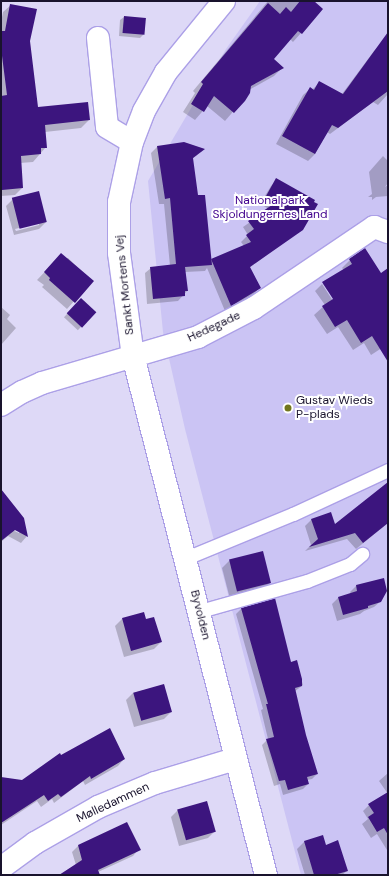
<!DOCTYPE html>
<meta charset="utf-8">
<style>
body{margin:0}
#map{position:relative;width:389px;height:876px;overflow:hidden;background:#ded9f7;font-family:"DM Sans",sans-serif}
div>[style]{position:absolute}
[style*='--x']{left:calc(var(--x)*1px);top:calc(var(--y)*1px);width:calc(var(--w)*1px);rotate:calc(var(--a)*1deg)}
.green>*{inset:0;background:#cbc4f4}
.shadow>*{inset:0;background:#0003;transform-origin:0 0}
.building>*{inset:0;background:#3c157e;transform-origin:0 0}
.roads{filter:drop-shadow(1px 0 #aca0e7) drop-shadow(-1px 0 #aca0e7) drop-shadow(0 1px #aca0e7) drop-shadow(0 -1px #aca0e7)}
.lane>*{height:13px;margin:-6.5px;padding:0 6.5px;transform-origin:6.5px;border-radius:6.5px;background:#fff}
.street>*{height:22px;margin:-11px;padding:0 11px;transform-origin:11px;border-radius:11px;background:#fff}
.secondary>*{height:22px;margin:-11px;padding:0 11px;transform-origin:11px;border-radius:11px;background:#fff}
.dots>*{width:11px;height:11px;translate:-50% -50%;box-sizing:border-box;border:2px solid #fff;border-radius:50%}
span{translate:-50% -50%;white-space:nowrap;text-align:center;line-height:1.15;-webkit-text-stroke:4px #fff;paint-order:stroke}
.park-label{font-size:12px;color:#40008d}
.street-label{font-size:12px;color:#19132d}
.poi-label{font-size:12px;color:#19132d}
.left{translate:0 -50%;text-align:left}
.frame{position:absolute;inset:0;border:2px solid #19132d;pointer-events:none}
</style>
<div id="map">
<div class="green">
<div style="clip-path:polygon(260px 1px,388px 1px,388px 875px,301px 875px,185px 429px,163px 332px,148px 181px,226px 49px)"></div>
</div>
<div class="shadow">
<div style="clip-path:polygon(268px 1px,313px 1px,322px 9px,301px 33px,293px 42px,290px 39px,272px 59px,282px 68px,274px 76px,249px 90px,249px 93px,225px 121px,207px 106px,195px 120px,183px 112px,195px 93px,193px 91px)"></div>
<div style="clip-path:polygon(11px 5px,29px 41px,37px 108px,89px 120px,81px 128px,45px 132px,46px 147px,33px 162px,20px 163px,22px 188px,15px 195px,1px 196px,1px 22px,3px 12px)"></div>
<div style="clip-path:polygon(124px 17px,145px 19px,143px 35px,140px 38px,119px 36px,120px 20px)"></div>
<div style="clip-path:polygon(388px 41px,388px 94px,378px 105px,373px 102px,330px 134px,327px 132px,315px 154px,308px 161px,276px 144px,303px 95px,310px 89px,312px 90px,320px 82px,342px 94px,374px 51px,381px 44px)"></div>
<div style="clip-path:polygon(157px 147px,197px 155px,192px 159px,197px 197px,210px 261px,244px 246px,241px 242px,248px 235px,243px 227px,269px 209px,260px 204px,271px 186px,277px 180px,302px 229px,249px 268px,259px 288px,254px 294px,225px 311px,207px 268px,205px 271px,185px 272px,187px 291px,178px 301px,147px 304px,145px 273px,151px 268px,170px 266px,164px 204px,159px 204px,151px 153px)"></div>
<div style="clip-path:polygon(383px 156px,388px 161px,388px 183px,385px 187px,388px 185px,388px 196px,376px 197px,372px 200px,372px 197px,368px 197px,372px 194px,369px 172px)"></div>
<div style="clip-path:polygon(evenodd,13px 199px,46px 222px,39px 229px,14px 235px,6px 206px,13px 199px,39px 223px,39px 225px,16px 231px,15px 229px,39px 223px)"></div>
<div style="clip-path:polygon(68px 258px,92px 281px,67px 309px,42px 287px,44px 285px,37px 280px,55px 261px)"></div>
<div style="clip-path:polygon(350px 260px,381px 274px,388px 269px,388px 344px,371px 355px,364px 343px,353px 350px,338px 327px,327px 334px,314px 315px,325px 305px,315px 291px,322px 284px,335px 304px,337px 303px,323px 284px,344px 270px,342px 268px)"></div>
<div style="left:81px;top:299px;width:19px;height:25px;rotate:43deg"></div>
<div style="clip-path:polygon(1px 307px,10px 315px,7px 319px,16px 328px,1px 345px)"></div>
<div style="clip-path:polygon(evenodd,1px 490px,27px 536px,21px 543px,8px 536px,1px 542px,1px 490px,10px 529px,19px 531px,19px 533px,10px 529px)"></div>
<div style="clip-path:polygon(388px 495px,388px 523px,356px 549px,347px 539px,305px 551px,311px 545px,305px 526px,312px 519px,335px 526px)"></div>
<div style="clip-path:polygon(262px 553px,270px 583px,263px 589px,230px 599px,222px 568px,229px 561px)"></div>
<div style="clip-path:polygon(383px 579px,381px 601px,374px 607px,364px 611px,360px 614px,337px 621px,332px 604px,338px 598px,351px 594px,350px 592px,356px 586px)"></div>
<div style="clip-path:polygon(274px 600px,290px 663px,296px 662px,303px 685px,294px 692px,305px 735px,317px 774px,312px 779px,307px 780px,308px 784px,303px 789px,283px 795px,280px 784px,274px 786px,262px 745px,268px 739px,261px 710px,263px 709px,236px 614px,241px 609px)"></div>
<div style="clip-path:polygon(122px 619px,146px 620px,161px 642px,154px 649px,124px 657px,115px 626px)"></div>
<div style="clip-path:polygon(164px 685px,171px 712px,164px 719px,134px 727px,126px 700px,133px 693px)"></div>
<div style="clip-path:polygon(61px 756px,124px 759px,118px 766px,85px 785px,83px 781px,54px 803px,52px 799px,41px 807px,37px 801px,1px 825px,1px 787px,22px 781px)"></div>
<div style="clip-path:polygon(388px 773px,388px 850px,387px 850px,377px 834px,371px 838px,362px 824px,368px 819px,363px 811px,369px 805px,388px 794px,379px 781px)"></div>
<div style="clip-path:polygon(178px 810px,215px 831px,208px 838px,179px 846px,171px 817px)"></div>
<div style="clip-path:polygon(127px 823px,139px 849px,133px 856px,98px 872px,99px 875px,61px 875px,76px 865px,72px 852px,78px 846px)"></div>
<div style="clip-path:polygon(322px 836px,325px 846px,347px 871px,342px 875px,305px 875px,297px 849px,304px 842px)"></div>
</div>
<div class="building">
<div style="clip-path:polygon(300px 1px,314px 1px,323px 9px,302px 34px,298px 31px,274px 59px,284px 68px,251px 86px,250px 93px,245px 101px,234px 113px,214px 96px,204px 112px,191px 104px,203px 84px,201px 82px,268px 3px,280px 14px,286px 7px,291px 12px)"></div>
<div style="clip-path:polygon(10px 4px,37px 9px,30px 41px,38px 107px,88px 102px,90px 120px,45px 125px,47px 148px,41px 148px,41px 154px,21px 156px,23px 188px,2px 190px,1px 96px,7px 95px,1px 48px,1px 31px,5px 31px)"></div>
<div style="left:124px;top:16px;width:22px;height:17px;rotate:5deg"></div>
<div style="clip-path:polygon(388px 32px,388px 91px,338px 128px,332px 125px,315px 154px,282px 136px,310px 87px,314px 90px,319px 81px,343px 94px)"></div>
<div style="clip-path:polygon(184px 142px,205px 149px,193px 158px,198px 195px,205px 195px,212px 265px,185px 267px,188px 291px,185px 291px,185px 296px,153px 299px,150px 267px,176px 264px,170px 198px,165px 199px,157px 146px)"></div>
<div style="clip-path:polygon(276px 178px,315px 200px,314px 202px,318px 204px,303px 230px,250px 267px,261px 288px,231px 306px,211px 259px,251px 242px,246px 235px,254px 229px,248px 221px,275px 203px,265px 198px)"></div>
<div style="left:39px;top:191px;width:32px;height:28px;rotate:76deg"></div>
<div style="clip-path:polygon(365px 248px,381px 273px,388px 268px,388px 362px,372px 336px,361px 343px,347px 320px,335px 327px,322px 306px,333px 299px,322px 282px,352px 264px,349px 259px)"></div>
<div style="clip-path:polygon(61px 253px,94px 281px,75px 303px,49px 280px,50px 278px,44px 272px)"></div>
<div style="left:81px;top:298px;width:21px;height:21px;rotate:43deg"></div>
<div style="clip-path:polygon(388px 482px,388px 523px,363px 543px,355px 533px,309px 547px,318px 539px,311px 519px,331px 512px,335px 524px)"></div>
<div style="clip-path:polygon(1px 489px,24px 518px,28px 537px,15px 530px,1px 541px)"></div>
<div style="left:263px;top:551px;width:33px;height:35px;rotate:76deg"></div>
<div style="clip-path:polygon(384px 578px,387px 591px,381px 602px,368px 606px,368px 608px,343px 615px,338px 597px,357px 591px,356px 585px)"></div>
<div style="clip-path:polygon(275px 598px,291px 662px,297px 660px,302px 679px,302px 686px,295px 688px,306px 735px,318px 774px,307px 777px,309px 784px,288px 790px,285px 780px,279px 781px,266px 739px,274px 737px,266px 704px,268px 704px,241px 608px)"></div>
<div style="clip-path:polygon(144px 612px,146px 619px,154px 617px,162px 642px,131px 651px,122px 618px)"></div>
<div style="left:164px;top:684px;width:29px;height:32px;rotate:74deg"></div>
<div style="clip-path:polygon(110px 728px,125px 759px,91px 779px,90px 776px,61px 797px,58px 794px,48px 801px,44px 795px,1px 823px,1px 777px,22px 780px,60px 753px,61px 755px)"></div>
<div style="clip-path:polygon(388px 792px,388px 835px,384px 828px,377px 832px,368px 817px,374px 813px,368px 804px)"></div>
<div style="left:207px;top:801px;width:32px;height:31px;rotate:74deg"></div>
<div style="clip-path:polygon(127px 822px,141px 850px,98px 870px,100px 875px,59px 875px,82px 860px,78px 845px)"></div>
<div style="clip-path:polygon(323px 835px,326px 845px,338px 840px,348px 871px,334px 875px,314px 875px,304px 841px)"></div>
</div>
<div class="roads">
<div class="lane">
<div style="--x:186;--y:558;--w:116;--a:-22.4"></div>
<div style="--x:293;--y:514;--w:105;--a:-24.9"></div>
<div style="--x:200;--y:611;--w:111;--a:-15.7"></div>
<div style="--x:307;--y:581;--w:46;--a:-21.6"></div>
<div style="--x:350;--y:564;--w:16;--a:-40"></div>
</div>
<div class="street">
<div style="--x:98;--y:38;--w:89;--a:84.2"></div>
<div style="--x:107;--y:127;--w:29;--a:31"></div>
<div style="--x:1;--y:405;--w:25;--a:-32"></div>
<div style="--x:22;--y:392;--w:22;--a:-24"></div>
<div style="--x:42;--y:383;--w:163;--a:-16.4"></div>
<div style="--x:198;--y:337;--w:63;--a:-27.4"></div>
<div style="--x:254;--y:308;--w:145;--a:-34"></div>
<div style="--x:374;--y:227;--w:15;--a:20"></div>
<div style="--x:1;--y:868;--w:42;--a:-36.3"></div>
<div style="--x:35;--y:843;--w:73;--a:-29.7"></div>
<div style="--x:98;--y:807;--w:62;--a:-22.8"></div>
<div style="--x:155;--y:783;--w:84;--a:-16.7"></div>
</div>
<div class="secondary">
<div style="--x:224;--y:1;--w:92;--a:129.2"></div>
<div style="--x:166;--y:72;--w:45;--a:119.4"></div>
<div style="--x:144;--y:111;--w:33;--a:111"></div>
<div style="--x:132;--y:142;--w:61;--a:102.2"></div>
<div style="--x:119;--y:202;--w:51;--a:90"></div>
<div style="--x:119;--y:253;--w:104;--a:82.3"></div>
<div style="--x:133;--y:356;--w:536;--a:75.63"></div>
</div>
</div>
<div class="dots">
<div style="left:288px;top:408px;background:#72761e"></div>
</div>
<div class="park-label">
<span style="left:270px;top:208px">Nationalpark<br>Skjoldungernes Land</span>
</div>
<div class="street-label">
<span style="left:125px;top:285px;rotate:-96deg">Sankt Mortens Vej</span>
<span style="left:214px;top:327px;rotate:-25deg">Hedegade</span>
<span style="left:200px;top:615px;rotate:76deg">Byvolden</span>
<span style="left:113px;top:803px;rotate:-25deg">Mølledammen</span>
</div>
<div class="poi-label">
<span class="left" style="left:296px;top:408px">Gustav Wieds<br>P-plads</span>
</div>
<div class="frame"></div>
</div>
